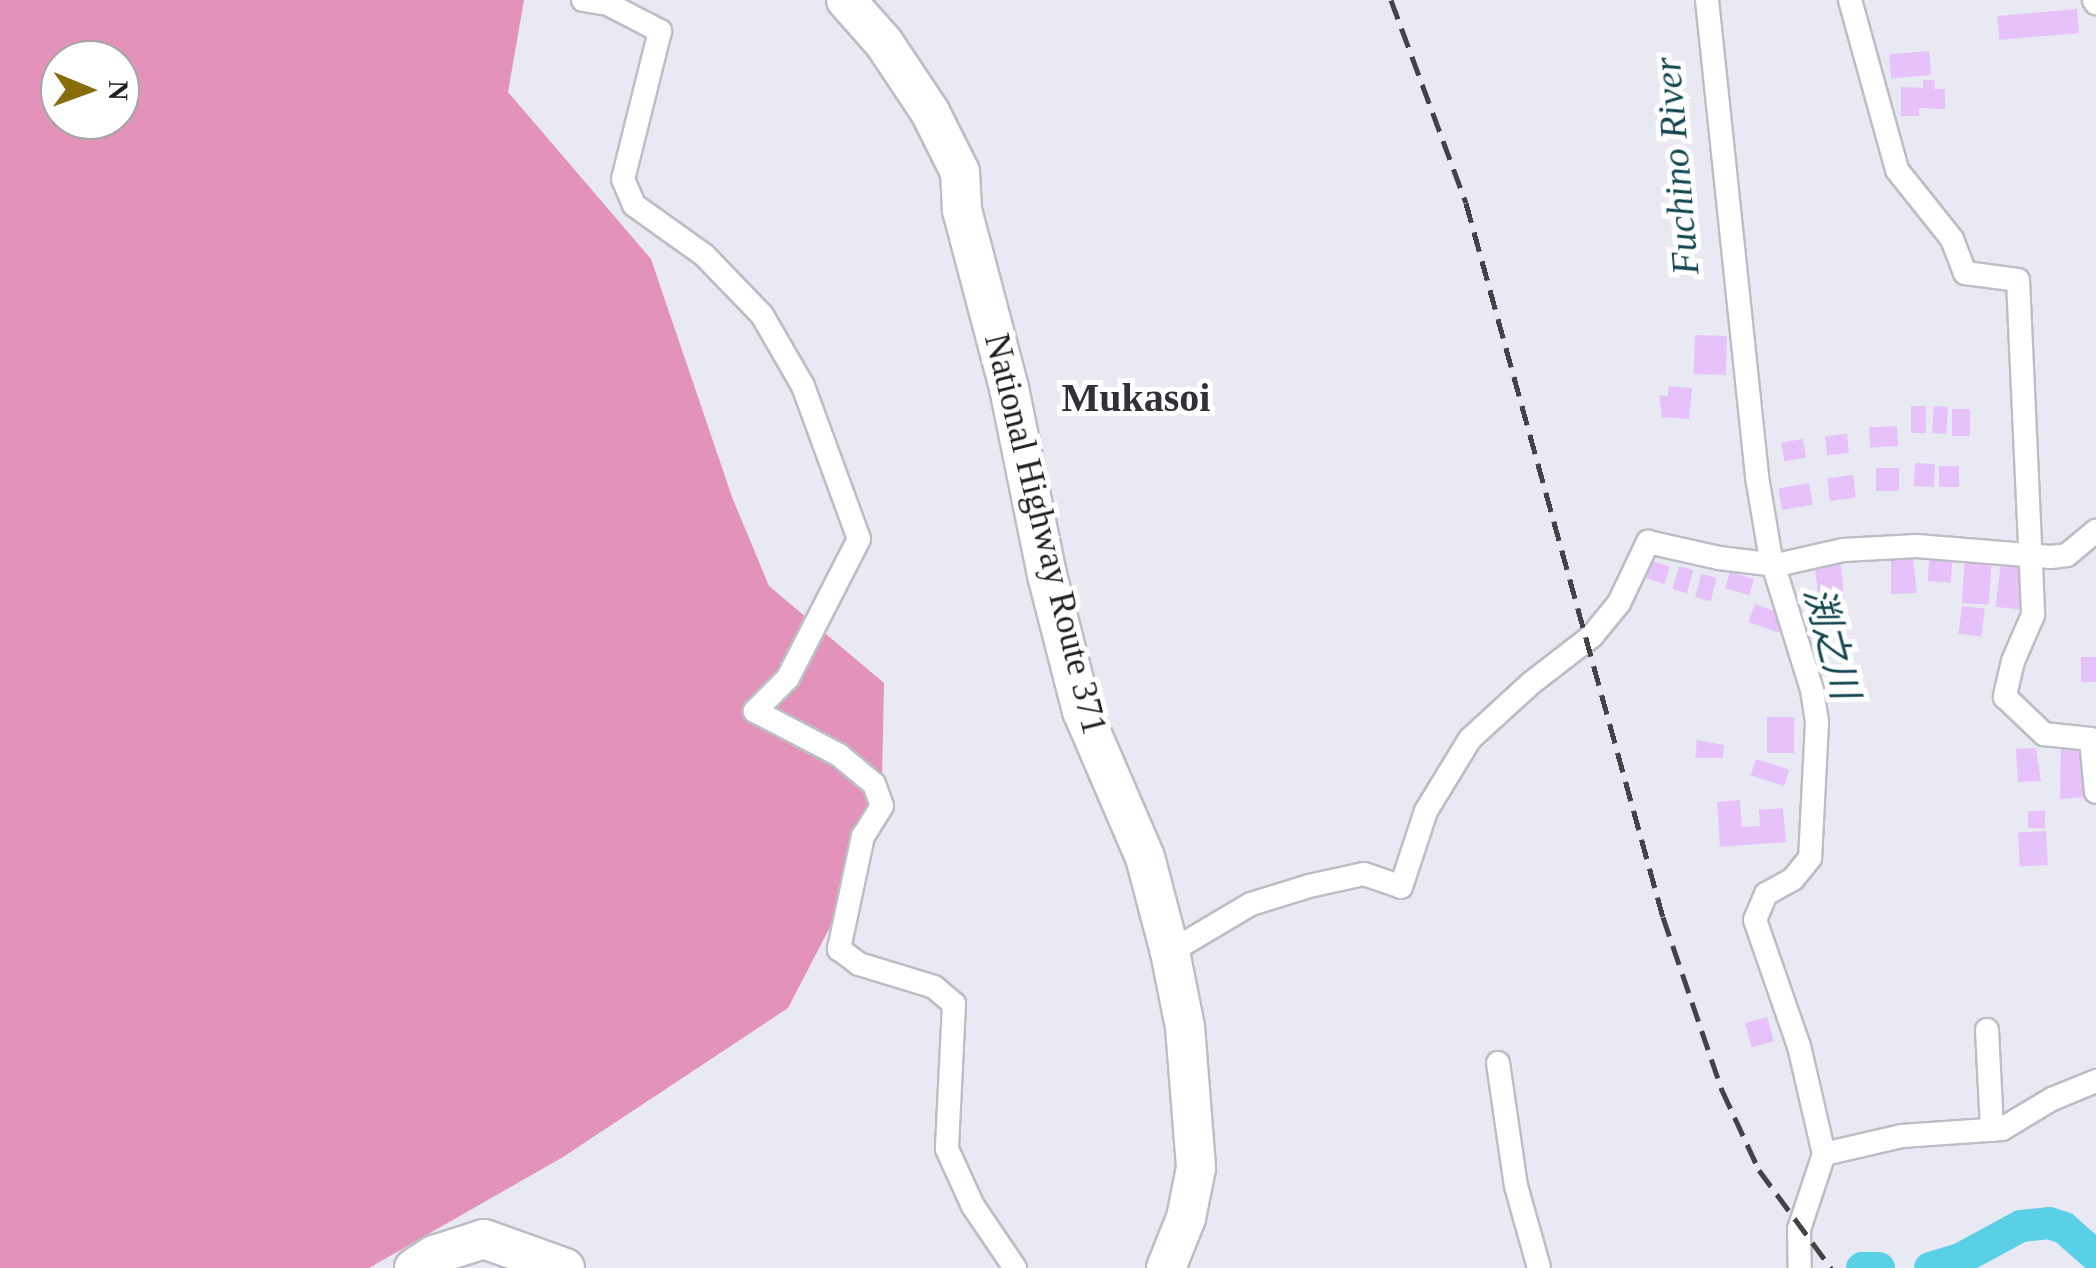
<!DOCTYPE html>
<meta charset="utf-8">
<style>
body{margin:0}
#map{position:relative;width:2096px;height:1268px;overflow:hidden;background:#e8e9f3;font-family:"Times New Roman","Noto Sans JP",serif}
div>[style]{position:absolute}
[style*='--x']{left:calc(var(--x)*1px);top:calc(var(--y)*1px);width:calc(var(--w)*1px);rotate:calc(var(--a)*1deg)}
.forest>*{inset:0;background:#e392ba}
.river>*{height:32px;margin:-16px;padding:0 16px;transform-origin:16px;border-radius:16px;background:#59d0e5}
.building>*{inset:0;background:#e7c1fa;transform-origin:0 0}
.roads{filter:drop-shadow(2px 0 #bcbdc6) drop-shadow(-2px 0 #bcbdc6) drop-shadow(0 2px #bcbdc6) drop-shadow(0 -2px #bcbdc6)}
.minor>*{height:22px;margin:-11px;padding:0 11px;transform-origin:11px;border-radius:11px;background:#fff}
.trunk>*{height:38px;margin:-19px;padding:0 19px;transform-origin:19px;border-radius:19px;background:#fff}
.rail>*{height:5px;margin-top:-2.5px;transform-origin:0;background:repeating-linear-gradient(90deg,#424247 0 20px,transparent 0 30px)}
span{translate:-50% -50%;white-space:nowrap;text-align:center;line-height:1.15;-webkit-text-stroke:10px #fff;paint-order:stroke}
.street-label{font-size:35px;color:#1e1e22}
.water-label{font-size:38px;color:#124751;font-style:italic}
.quarter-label{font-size:40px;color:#303138;font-weight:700}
.north{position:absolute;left:40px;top:40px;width:100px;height:100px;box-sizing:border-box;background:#fff;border:2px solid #a5a5a7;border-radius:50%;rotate:91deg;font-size:28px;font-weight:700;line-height:40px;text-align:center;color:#1e1e22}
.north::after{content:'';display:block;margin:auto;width:35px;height:45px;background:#876d0b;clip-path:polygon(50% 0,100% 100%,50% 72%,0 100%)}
</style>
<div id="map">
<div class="forest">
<div style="clip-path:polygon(evenodd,0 0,524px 0,508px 92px,651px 259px,732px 497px,769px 586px,884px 683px,881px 829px,788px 1008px,563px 1157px,369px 1268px,0 1268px,0 0,60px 60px,120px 60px,120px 120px,60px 120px,60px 60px)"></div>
</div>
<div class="river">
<div style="--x:1862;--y:1268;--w:17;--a:0"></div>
<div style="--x:1930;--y:1268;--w:31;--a:-17"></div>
<div style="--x:1960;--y:1259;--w:69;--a:-28.4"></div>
<div style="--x:2021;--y:1226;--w:28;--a:-6"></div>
<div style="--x:2049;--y:1223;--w:16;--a:18"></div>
<div style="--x:2064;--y:1228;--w:43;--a:41.2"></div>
</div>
<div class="building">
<div style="left:2077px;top:9px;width:24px;height:80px;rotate:85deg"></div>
<div style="left:1929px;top:51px;width:24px;height:40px;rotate:85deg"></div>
<div style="clip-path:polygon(1923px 80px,1935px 80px,1934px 89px,1945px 89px,1945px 109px,1919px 108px,1919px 116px,1901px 116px,1901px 87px,1923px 88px)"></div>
<div style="left:1695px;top:335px;width:32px;height:39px;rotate:2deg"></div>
<div style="clip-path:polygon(1669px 386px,1692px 388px,1689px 419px,1662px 417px,1659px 395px,1668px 396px)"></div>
<div style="left:1911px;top:406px;width:15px;height:27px"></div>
<div style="left:1934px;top:406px;width:14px;height:27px;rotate:4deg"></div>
<div style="left:1952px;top:409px;width:18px;height:27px"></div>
<div style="left:1897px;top:426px;width:20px;height:28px;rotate:87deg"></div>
<div style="left:1847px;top:434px;width:19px;height:22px;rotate:84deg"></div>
<div style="left:1803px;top:439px;width:19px;height:22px;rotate:81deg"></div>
<div style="left:1915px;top:463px;width:20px;height:23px;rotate:3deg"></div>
<div style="left:1939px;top:466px;width:20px;height:21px"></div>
<div style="left:1876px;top:468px;width:23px;height:23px"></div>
<div style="left:1853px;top:475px;width:23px;height:26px;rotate:83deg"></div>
<div style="left:1809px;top:483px;width:22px;height:31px;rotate:80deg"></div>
<div style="clip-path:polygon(1891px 551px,1912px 551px,1917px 593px,1891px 594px)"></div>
<div style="left:1930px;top:553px;width:23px;height:28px;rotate:5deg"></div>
<div style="left:1965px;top:557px;width:27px;height:46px;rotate:4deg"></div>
<div style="clip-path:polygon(1840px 558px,1845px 603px,1814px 607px,1812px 593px,1818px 593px,1814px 561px)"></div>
<div style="left:1652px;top:561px;width:19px;height:18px;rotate:18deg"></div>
<div style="left:2001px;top:562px;width:25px;height:45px;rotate:7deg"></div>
<div style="left:1679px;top:566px;width:15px;height:24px;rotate:16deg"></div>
<div style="left:1730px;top:572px;width:25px;height:17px;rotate:16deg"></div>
<div style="left:1701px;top:574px;width:16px;height:24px;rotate:14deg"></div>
<div style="left:1755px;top:604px;width:32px;height:19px;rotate:20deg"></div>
<div style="left:1962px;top:606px;width:23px;height:28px;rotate:7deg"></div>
<div style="left:2081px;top:657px;width:15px;height:25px"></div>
<div style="left:1767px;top:717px;width:27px;height:36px"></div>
<div style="clip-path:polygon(1697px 740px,1724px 745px,1723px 758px,1695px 758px)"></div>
<div style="clip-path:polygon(2061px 741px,2078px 744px,2082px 750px,2084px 797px,2060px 799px)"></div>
<div style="clip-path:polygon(2036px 748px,2041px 781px,2018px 782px,2016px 749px)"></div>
<div style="left:1756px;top:759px;width:35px;height:17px;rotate:18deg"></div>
<div style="clip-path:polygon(1740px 800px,1742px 827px,1760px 826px,1759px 810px,1783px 808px,1786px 842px,1720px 847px,1717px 802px)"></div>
<div style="left:2028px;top:811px;width:17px;height:17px"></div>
<div style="left:2046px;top:831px;width:34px;height:28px;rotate:87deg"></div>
<div style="left:1767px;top:1017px;width:25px;height:23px;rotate:74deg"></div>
</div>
<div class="roads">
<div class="minor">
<div style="--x:583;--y:0;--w:25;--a:9"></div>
<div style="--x:608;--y:4;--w:59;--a:27.4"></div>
<div style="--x:660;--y:31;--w:153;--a:104"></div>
<div style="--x:623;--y:179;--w:28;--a:67"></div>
<div style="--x:634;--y:205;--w:86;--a:35.5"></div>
<div style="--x:704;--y:255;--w:83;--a:46"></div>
<div style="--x:762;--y:315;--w:82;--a:60"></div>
<div style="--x:803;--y:386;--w:163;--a:69.9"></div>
<div style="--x:859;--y:539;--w:156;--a:117.1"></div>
<div style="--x:788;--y:678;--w:47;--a:135"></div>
<div style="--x:755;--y:711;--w:95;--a:27.6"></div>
<div style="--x:839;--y:755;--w:45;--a:39.6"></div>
<div style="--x:874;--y:784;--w:23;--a:70"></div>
<div style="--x:882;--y:806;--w:36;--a:122"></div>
<div style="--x:863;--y:836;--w:116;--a:102"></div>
<div style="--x:839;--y:949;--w:25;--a:37"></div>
<div style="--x:859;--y:964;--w:78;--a:17"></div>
<div style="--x:934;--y:987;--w:26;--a:40"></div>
<div style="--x:954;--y:1004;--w:145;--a:92.8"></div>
<div style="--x:947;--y:1149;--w:63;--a:65.5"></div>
<div style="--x:973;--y:1206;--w:75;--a:55.9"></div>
<div style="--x:1707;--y:0;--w:480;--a:84"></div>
<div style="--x:1757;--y:477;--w:78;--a:80.4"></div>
<div style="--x:1770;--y:554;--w:142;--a:72.8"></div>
<div style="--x:1812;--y:690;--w:32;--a:81"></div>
<div style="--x:1817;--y:722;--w:136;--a:92.9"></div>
<div style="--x:1810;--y:858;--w:27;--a:129"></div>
<div style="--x:1793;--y:879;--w:31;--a:151"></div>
<div style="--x:1766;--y:894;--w:28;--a:113"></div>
<div style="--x:1755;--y:920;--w:133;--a:70.8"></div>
<div style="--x:1799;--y:1046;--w:111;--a:77"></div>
<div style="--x:1824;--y:1154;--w:79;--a:108.4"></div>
<div style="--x:1799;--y:1229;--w:39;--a:89"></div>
<div style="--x:1850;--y:0;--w:176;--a:74.5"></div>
<div style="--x:1897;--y:170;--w:88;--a:51.4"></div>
<div style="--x:1952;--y:239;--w:36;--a:69"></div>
<div style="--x:1965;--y:273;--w:53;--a:7.5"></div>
<div style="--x:2018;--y:280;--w:335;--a:87.4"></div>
<div style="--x:2033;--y:615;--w:50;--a:113.5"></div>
<div style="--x:2013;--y:661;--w:37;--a:103"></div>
<div style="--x:2005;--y:697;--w:54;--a:43.5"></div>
<div style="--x:2044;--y:734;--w:47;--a:6.1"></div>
<div style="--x:2091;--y:739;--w:53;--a:84.6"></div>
<div style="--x:2094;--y:0;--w:4;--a:56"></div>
<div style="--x:1170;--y:952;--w:94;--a:-30.7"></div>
<div style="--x:1251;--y:904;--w:61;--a:-17.2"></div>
<div style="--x:1309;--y:886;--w:56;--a:-12.3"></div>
<div style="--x:1364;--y:874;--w:39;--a:19"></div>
<div style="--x:1401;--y:887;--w:80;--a:-71.8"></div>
<div style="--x:1426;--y:811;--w:84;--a:-58.6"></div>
<div style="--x:1470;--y:739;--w:81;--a:-42.5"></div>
<div style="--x:1530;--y:684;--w:78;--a:-37.7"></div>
<div style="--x:1592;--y:636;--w:43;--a:-50.7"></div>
<div style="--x:1619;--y:603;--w:68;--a:-64.6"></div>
<div style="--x:1648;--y:542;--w:73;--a:12.7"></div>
<div style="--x:1719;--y:558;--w:58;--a:6.9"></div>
<div style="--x:1777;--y:565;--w:68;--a:-12.8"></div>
<div style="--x:1843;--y:550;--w:74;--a:-3.1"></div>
<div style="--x:1917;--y:546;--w:134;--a:4.7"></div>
<div style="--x:2051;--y:557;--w:16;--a:-7"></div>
<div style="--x:2067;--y:555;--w:38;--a:-40"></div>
<div style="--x:1987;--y:1030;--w:100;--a:87.1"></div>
<div style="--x:1498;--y:1063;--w:124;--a:81.7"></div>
<div style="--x:1516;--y:1186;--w:85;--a:74.3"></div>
<div style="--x:1824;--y:1154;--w:80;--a:-13"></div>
<div style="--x:1902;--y:1136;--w:100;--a:-4"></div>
<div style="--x:2002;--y:1129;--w:58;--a:-31"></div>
<div style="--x:2052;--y:1099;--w:48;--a:-22.2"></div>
</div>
<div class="trunk">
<div style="--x:846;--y:0;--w:57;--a:48.5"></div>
<div style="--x:884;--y:43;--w:83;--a:56.3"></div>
<div style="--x:930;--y:112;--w:67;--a:63.4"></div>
<div style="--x:960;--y:172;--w:38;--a:87"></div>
<div style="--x:962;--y:210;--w:184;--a:75.2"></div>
<div style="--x:1009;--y:388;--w:191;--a:78.5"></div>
<div style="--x:1047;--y:575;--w:140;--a:75.6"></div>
<div style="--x:1082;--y:711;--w:159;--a:66.7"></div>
<div style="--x:1145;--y:857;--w:98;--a:75.3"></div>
<div style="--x:1170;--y:952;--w:76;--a:78.7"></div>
<div style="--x:1185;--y:1027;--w:141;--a:85.5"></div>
<div style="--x:1196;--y:1168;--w:51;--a:101.3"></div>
<div style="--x:1186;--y:1218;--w:54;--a:111.8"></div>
<div style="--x:414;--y:1268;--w:24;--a:-33"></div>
<div style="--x:434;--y:1255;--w:52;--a:-17.7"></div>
<div style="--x:484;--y:1239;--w:86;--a:19.7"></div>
</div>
</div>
<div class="rail">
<div style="--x:1391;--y:0;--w:216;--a:69.7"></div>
<div style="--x:1466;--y:203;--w:741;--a:74.58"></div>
<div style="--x:1663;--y:917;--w:183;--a:71.2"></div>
<div style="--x:1722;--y:1090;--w:88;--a:65.2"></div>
<div style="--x:1759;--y:1170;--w:122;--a:53.7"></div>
</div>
<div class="street-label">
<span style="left:1045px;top:534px;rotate:76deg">National Highway Route 371</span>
</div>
<div class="water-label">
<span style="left:1677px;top:166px;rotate:-95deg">Fuchino River</span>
<span style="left:1831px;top:643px;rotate:75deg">渕之川</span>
</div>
<div class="quarter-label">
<span style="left:1136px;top:398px">Mukasoi</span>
</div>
<div class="north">N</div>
</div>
